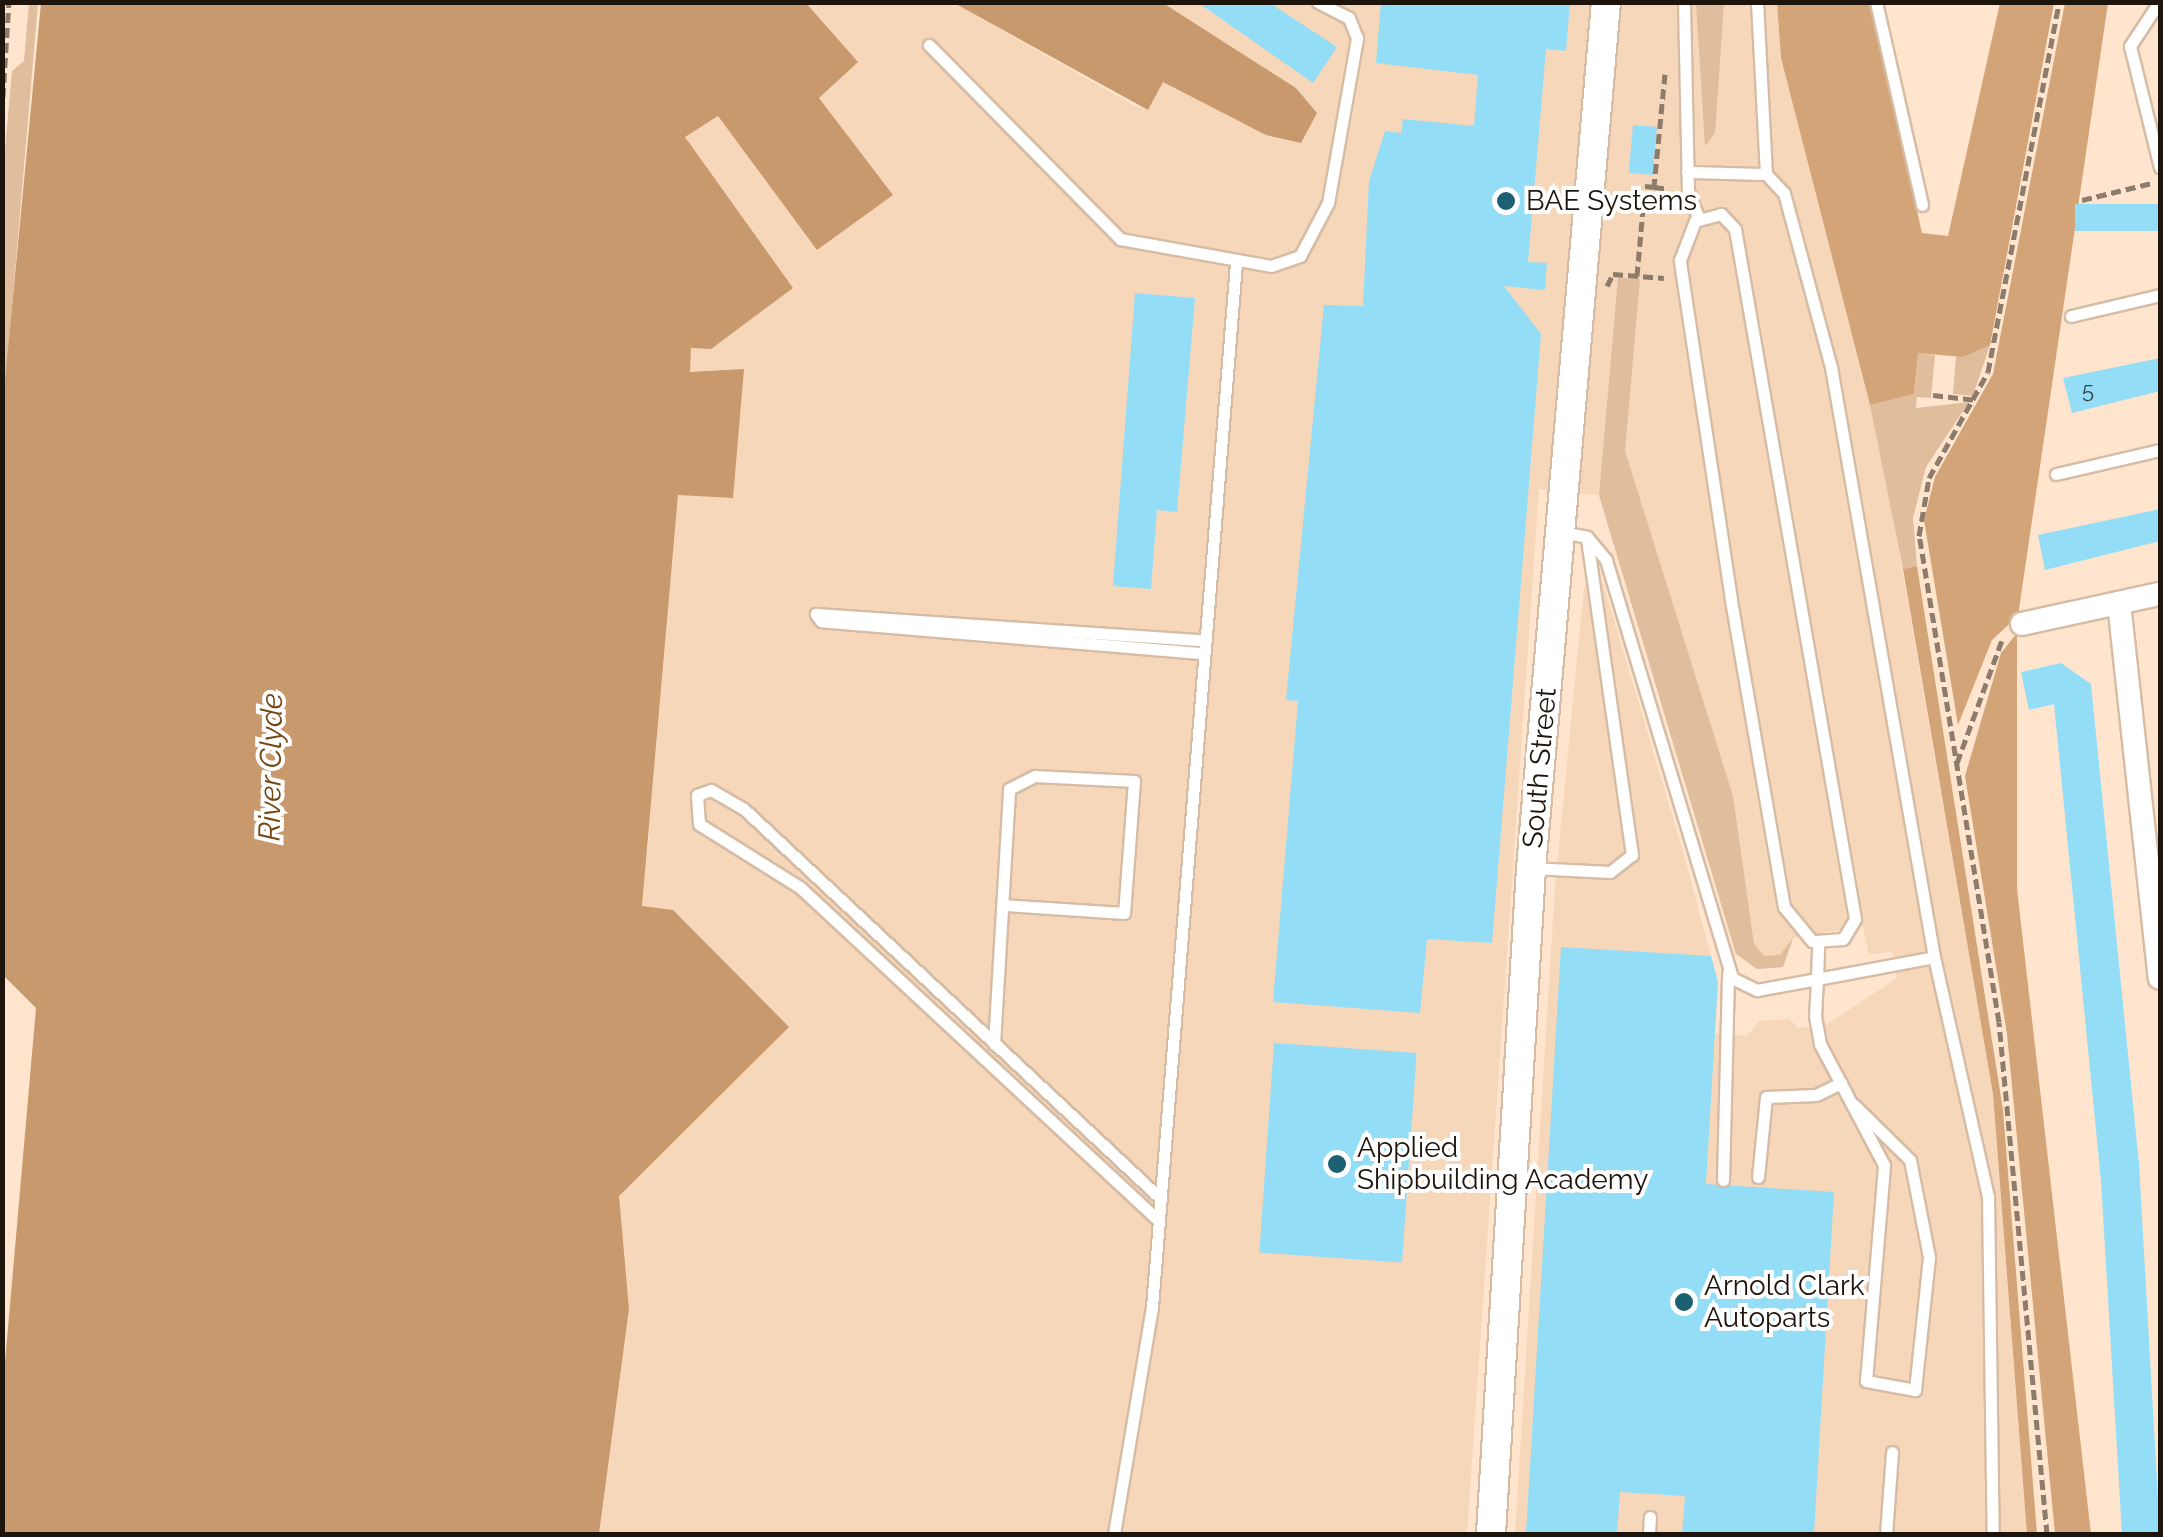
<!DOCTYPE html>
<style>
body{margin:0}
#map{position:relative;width:2163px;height:1537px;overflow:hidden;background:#ffe5cd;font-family:Raleway,sans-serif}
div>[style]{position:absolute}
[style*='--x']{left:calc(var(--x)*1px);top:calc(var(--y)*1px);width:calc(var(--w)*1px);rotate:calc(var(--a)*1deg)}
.built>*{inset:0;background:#f7d7b9}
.green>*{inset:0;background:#e0bd9d}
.forest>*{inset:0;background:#d3a477}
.water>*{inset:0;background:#c7996c}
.building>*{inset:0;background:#93ddf7;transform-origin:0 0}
.path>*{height:5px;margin-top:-2.5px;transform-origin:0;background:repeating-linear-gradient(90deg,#8d7c6c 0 10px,transparent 0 15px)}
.roads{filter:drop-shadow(2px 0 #d6bca5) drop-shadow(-2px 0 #d6bca5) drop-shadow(0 2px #d6bca5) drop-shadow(0 -2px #d6bca5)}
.service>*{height:11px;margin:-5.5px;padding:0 5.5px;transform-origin:5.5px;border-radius:5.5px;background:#fff}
.minor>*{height:22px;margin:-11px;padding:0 11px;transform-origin:11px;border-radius:11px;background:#fff}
.tertiary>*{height:28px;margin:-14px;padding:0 14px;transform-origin:14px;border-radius:14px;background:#fff}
.dots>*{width:28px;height:28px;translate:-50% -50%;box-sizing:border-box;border:5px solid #fff;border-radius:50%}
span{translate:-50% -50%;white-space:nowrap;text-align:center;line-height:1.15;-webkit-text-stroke:8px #fff;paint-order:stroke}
.number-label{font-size:22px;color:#3a4646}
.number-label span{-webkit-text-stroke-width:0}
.poi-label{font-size:28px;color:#1d140b}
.left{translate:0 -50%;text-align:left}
.street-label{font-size:28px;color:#1d140b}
.water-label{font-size:30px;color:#734511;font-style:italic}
.frame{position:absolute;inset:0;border:5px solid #1d140b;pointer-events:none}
</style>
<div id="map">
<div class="built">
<div style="clip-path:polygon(806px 3px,954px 3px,1135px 106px,1148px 110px,1163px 81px,1266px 135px,1296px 88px,1163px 3px,1777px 3px,1781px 58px,1881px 448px,1993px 1094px,2027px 1534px,1515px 1534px,1555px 886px,1584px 588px,1603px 583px,1684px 855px,1718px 982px,1715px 1033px,1747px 1036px,1759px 1021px,1789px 1019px,1799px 1028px,1826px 1025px,1897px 978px,1892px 951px,1869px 955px,1863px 926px,1793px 938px,1783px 967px,1757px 969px,1736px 954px,1599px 495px,1539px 489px,1467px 1534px,599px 1534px,629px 1309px,617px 1202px,678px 494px,733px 497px,713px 374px,689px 372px,691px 347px,712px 345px,737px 323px,685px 137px,718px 116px,817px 249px,893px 195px,819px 98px,857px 61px)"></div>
</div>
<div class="green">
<div style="clip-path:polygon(29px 3px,38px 3px,3px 412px,2px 185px,12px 71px,24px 61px)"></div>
<div style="clip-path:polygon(1696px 3px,1724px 3px,1715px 133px,1705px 146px)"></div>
<div style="clip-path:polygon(1618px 278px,1640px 279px,1625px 451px,1733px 796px,1754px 944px,1764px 956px,1780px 955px,1793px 938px,1783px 967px,1757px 969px,1736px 954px,1599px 495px)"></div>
<div style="clip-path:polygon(1990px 345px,1973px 396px,1953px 394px,1956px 357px)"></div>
<div style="clip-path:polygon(1918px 353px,1935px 355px,1931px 398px,1917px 397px,1916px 408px,1969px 402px,1926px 467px,1913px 518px,1917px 566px,1903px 569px,1870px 405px,1914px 394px)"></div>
</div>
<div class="forest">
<div style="clip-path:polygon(1777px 3px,1870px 3px,1922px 233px,1948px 236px,2000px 3px,2054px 3px,1990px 345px,1963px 357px,1918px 353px,1914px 394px,1870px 405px,1781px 58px)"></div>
<div style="clip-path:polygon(2065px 3px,2108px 3px,2018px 616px,1992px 640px,1958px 725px,1924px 520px,1935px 477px,1993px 374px)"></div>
<div style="clip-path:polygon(1917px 566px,2003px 1110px,2037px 1534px,2027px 1534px,1993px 1094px,1903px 569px)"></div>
<div style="clip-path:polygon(2017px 633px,2017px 889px,2091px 1534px,2055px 1534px,2007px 1034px,1965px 776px,2001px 653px)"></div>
</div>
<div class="water">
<div style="clip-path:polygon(41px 3px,806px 3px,858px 62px,819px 98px,893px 195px,817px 250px,718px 116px,685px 137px,793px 288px,711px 349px,691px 348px,690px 372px,744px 369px,733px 498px,678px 495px,642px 906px,673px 910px,789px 1027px,619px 1196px,629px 1309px,599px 1534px,3px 1534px,3px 1385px,36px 1008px,3px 975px,2px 412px)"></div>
<div style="clip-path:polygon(954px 3px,1163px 3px,1296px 88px,1317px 113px,1301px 143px,1266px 135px,1163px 82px,1148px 110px)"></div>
</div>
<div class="building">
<div style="clip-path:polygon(1197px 2px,1268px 2px,1337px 47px,1313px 83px)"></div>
<div style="clip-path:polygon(1381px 2px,1570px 2px,1566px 51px,1546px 49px,1528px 262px,1547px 263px,1545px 290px,1504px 286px,1541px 334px,1492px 943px,1427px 939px,1420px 1013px,1273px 1002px,1298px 701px,1286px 700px,1324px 305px,1363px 306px,1369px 181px,1385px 131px,1401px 133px,1403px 119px,1474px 126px,1478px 75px,1376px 63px)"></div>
<div style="left:1633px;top:125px;width:24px;height:48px;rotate:5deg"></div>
<div style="left:2160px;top:204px;width:27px;height:85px;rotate:90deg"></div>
<div style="clip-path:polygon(1135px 293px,1195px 298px,1177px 512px,1157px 510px,1151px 589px,1113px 586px)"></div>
<div style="clip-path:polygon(2160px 358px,2160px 391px,2072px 413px,2063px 378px)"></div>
<div style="clip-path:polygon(2160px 509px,2160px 541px,2045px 570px,2038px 535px)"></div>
<div style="clip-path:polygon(2061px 663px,2091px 684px,2139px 1164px,2160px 1534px,2122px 1534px,2101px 1181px,2054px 704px,2029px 710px,2021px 672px)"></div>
<div style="clip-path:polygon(1561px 947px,1711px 956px,1718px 982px,1706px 1184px,1834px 1192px,1814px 1534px,1682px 1534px,1685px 1496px,1620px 1492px,1617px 1534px,1526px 1534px)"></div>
<div style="left:1274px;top:1043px;width:143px;height:210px;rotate:4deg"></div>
</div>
<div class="path">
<div style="--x:1665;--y:74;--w:114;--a:95.6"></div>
<div style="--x:1654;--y:187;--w:15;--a:8"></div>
<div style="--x:2;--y:112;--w:110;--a:-86.4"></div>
<div style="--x:2082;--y:200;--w:72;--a:-13.7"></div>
<div style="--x:1637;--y:276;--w:90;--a:-84.9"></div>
<div style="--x:1645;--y:186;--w:9;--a:6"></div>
<div style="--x:1607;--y:286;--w:13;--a:-63"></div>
<div style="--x:1613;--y:274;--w:51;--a:4.5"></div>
<div style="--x:1933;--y:395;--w:44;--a:6.5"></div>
<div style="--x:1957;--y:763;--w:134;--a:-69.9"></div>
<div style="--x:2047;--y:1534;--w:514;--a:-95.36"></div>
<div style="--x:1999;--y:1022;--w:493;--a:-99.3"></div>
<div style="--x:1919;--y:536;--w:59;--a:-80.2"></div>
<div style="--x:1929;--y:478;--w:121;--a:-60.9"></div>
<div style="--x:1988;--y:372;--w:377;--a:-79.1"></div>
</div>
<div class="roads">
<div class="service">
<div style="--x:1684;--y:2;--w:189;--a:88.8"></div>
<div style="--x:1688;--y:191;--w:30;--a:69"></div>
<div style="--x:1876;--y:2;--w:208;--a:77.2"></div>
<div style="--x:2159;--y:2;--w:53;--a:123.4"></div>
<div style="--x:2130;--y:46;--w:125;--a:76.1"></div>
<div style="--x:929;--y:45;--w:272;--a:45.4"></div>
<div style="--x:1120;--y:239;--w:153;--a:10.1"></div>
<div style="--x:1271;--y:266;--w:31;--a:-19"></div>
<div style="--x:1300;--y:256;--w:60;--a:-62.2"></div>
<div style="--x:1328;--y:203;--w:168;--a:-80"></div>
<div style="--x:1357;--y:38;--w:22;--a:-112"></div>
<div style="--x:1349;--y:18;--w:35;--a:-153"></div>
<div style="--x:1687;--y:172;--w:79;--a:1.5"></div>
<div style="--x:1766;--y:174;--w:172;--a:-93"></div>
<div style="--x:1766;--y:174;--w:26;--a:47"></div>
<div style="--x:1784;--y:193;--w:180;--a:74.9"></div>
<div style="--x:1831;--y:367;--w:599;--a:80.1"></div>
<div style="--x:1934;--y:957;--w:245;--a:77.3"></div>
<div style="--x:1988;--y:1196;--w:338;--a:89.2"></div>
<div style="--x:1721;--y:214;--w:21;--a:47"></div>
<div style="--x:1735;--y:229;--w:700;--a:80.13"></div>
<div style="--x:1855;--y:919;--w:23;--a:121"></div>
<div style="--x:1843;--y:939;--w:31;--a:176"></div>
<div style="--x:1812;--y:941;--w:44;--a:-129.5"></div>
<div style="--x:1784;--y:907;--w:313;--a:-99.8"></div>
<div style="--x:1731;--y:599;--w:343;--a:-98.6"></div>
<div style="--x:1680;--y:260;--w:42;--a:-69"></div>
<div style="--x:1695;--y:221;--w:27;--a:-15"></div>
<div style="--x:2071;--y:316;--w:91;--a:-13.3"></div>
<div style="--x:2056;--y:474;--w:107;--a:-13"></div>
<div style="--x:1562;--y:532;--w:25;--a:11"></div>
<div style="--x:1587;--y:537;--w:30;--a:50"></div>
<div style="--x:1606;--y:560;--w:437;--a:73.2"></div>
<div style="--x:1732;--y:978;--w:28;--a:26"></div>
<div style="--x:1757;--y:990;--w:61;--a:-10.4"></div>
<div style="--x:1817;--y:979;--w:37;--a:-88"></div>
<div style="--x:1200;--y:653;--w:380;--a:-175.2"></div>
<div style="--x:821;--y:621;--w:9;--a:-126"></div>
<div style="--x:816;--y:614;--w:386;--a:3.9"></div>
<div style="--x:1531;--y:868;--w:79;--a:2.9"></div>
<div style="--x:1610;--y:872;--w:28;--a:-38"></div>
<div style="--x:1632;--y:855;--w:321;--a:-98.1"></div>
<div style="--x:994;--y:1044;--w:255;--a:-86.6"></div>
<div style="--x:1009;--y:789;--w:29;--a:-27"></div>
<div style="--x:1035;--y:776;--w:99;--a:2.9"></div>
<div style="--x:1134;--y:781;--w:132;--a:94.3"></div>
<div style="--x:1124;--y:913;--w:119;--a:-176.2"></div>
<div style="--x:1854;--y:1105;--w:78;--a:44.5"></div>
<div style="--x:1910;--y:1160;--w:99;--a:78.9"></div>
<div style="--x:1929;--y:1257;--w:134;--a:96"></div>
<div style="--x:1915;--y:1390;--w:50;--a:-169.6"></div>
<div style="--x:1866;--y:1381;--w:217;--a:-85.2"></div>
<div style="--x:1884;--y:1165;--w:137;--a:-117.9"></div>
<div style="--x:1820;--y:1044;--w:27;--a:-100"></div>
<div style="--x:1815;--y:1017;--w:38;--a:-87"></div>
<div style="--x:1817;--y:979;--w:119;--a:-10.6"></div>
<div style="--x:1758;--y:1177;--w:80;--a:-84.3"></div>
<div style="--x:1766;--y:1097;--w:50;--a:-2.3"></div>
<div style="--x:1816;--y:1095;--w:28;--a:-26"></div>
<div style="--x:1723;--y:1180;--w:207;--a:-88.6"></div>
<div style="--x:1159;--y:1221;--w:489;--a:-137.1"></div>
<div style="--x:801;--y:888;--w:120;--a:-147.9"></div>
<div style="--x:699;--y:824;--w:29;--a:-94"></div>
<div style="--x:697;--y:795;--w:15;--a:-20"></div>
<div style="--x:711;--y:790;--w:38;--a:30"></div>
<div style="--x:744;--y:809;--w:571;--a:43.08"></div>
<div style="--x:1114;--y:1534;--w:230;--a:-80.5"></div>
<div style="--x:1152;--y:1307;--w:1046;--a:-85.4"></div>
<div style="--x:1649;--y:1534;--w:17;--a:-87"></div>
<div style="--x:1886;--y:1534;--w:82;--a:-85.8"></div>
</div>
<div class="minor">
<div style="--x:2119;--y:603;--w:377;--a:83.8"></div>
<div style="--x:2022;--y:624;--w:141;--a:-12.3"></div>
</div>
<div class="tertiary">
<div style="--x:1491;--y:1534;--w:667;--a:-86.56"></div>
<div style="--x:1531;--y:868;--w:869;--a:-85.05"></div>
</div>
</div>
<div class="dots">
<div style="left:1506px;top:201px;background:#1d6073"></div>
<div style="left:1337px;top:1164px;background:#1d6073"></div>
<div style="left:1684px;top:1302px;background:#1d6073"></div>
</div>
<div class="number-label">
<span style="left:2088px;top:391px">5</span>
</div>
<div class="poi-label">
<span class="left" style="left:1526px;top:201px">BAE Systems</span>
<span class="left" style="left:1357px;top:1164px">Applied<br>Shipbuilding Academy</span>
<span class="left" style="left:1704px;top:1302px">Arnold Clark<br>Autoparts</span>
</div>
<div class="street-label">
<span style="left:1540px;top:768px;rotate:-85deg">South Street</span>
</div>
<div class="water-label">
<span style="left:271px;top:767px;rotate:-89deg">River Clyde</span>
</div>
<div class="frame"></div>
</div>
